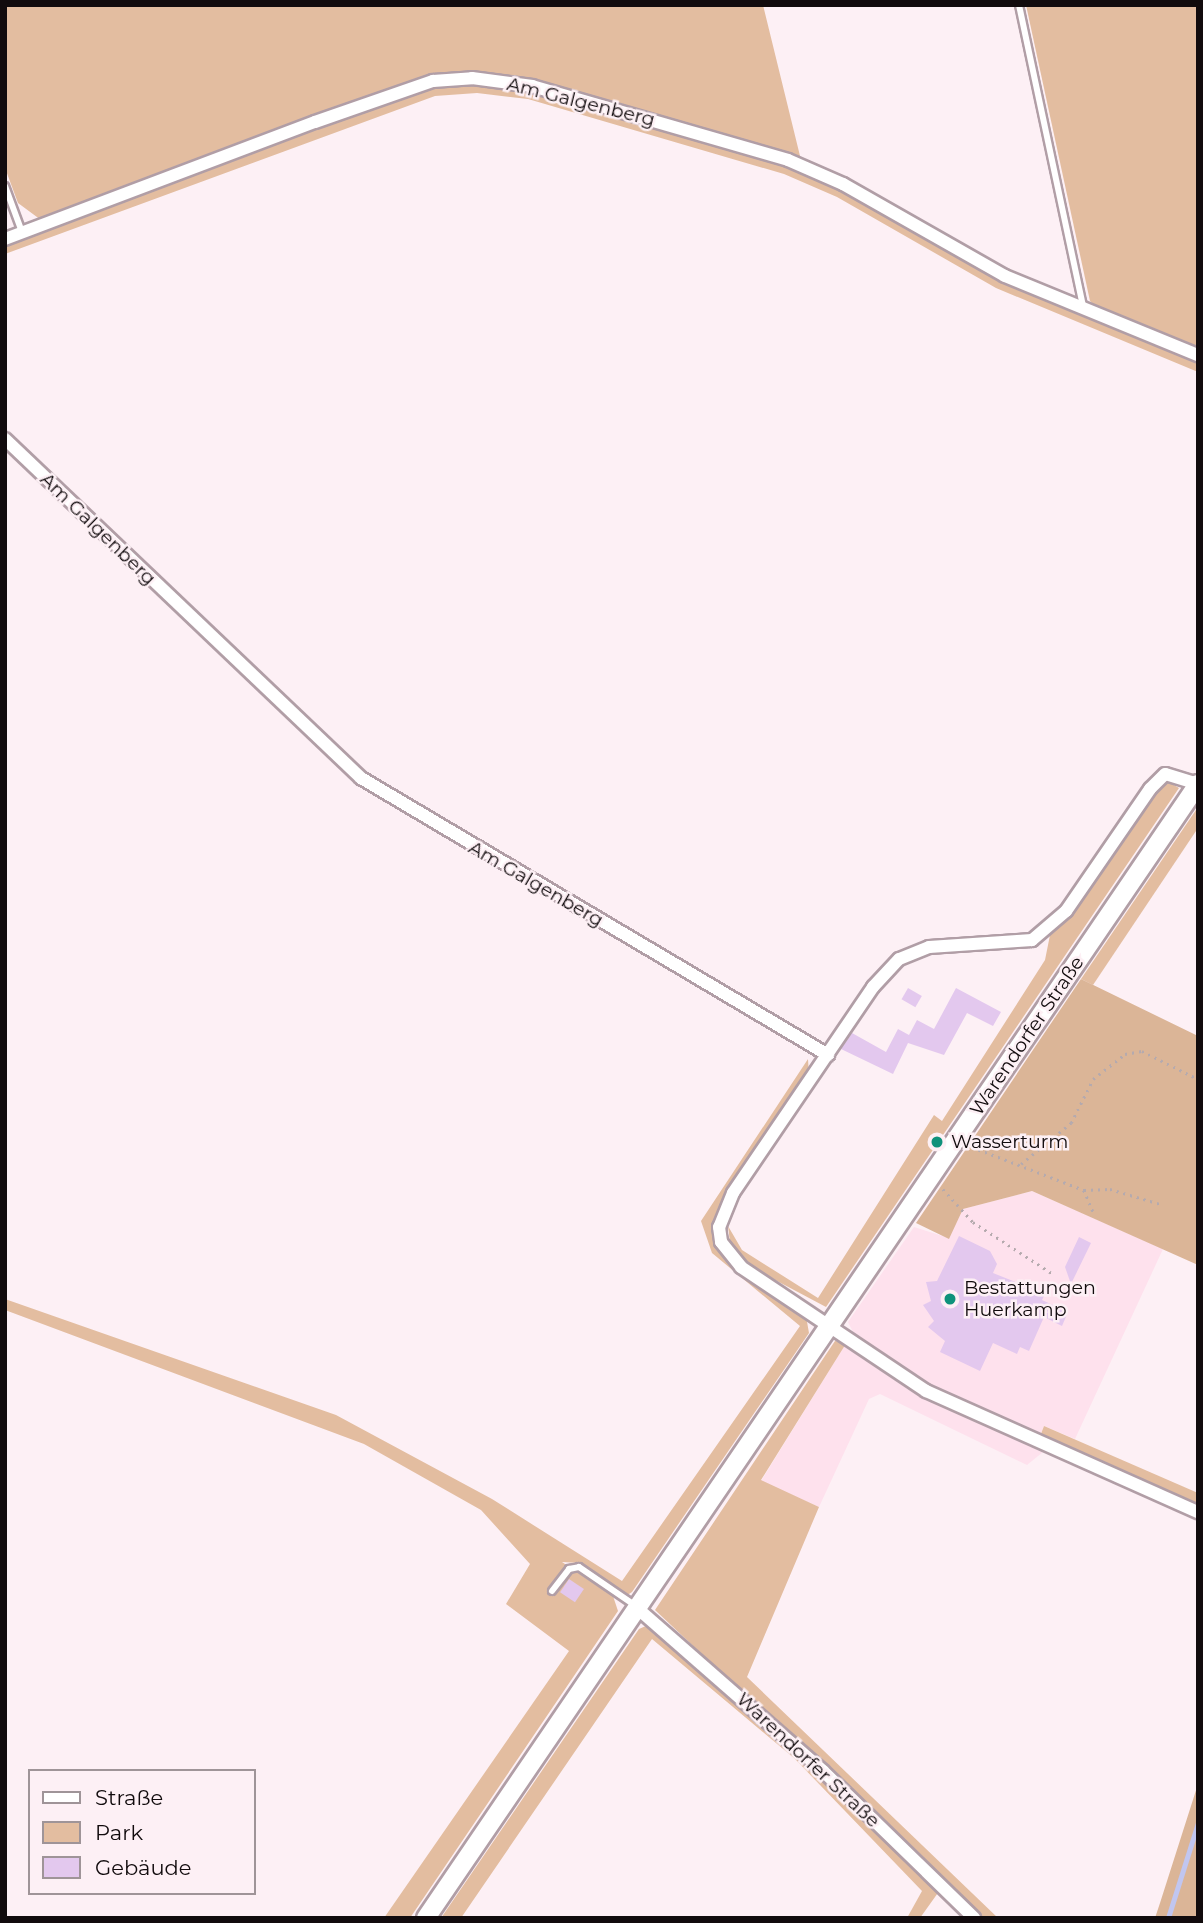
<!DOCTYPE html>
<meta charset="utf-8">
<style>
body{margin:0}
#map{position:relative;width:1203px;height:1923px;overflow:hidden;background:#fdf0f5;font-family:Montserrat,sans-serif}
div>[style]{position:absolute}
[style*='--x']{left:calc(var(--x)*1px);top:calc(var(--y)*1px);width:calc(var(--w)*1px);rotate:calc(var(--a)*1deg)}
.built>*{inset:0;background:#fee1ed}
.green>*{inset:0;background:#e3bda0}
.forest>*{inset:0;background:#dbb597}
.stream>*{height:4.5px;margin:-2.25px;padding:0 2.25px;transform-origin:2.25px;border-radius:2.25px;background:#c1c6f0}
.building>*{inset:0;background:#e3c8ee;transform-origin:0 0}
.path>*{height:2.5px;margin-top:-1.25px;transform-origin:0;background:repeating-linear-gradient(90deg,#b5aaae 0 2px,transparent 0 7px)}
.roads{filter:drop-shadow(2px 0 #b19ea6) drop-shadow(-2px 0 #b19ea6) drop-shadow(0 2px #b19ea6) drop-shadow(0 -2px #b19ea6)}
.service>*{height:6px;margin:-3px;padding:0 3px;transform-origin:3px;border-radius:3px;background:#fff}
.minor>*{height:12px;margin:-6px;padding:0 6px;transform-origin:6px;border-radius:6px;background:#fff}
.secondary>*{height:18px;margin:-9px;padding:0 9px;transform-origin:9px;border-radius:9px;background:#fff}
.dots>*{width:19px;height:19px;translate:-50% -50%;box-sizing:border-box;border:4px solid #fdf0f5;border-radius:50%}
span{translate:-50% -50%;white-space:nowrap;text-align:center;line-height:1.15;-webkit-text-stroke:5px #fdf0f5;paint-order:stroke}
.street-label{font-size:19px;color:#110b0d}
.poi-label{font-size:19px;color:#110b0d}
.left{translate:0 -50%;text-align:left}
.frame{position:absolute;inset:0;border:7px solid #110b0d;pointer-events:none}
.legend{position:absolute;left:28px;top:1769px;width:228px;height:126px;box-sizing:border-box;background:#fdf0f5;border:2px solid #9f9498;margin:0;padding:9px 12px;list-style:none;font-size:21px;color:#110b0d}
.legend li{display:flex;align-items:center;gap:14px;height:35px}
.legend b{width:35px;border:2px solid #9f9498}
</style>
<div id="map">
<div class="built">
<div style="clip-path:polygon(1032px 1191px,1163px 1249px,1075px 1439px,1044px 1426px,1035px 1447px,1043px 1452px,1027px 1465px,880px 1394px,869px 1399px,819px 1507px,761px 1481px,853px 1332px,848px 1322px,914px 1227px,949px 1238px,963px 1209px)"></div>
</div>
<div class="green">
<div style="clip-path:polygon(5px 5px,763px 5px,801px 160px,617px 102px,530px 80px,469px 73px,41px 220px,18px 203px,5px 168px)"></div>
<div style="clip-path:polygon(1026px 5px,1198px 5px,1198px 349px,1100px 311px,1090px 301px)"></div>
<div style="clip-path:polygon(473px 82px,530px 89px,786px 165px,841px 188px,999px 281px,1198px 361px,1198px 372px,996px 288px,837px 197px,784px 174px,528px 99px,477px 93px,435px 96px,5px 254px,5px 243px,24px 236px,433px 86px)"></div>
<div style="clip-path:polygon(1167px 781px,1179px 788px,826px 1307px,747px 1265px,730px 1242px,728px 1226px,742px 1250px,818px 1298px,934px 1115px,942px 1121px,1045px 960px,1050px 935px,1152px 792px)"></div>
<div style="clip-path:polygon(1198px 807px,1198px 828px,1093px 985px,1081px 979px)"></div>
<div style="clip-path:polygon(808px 1059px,809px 1075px,728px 1194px,714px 1225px,717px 1242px,806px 1316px,809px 1333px,632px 1592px,626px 1596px,580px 1563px,562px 1562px,613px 1596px,618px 1611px,410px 1918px,384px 1918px,569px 1651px,506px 1604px,530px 1564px,481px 1510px,364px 1444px,5px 1310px,5px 1299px,336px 1415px,492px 1499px,622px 1581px,800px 1326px,712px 1253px,701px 1221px)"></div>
<div style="clip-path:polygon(835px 1341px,847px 1342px,761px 1480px,819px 1507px,747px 1677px,998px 1918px,982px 1918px,655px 1610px)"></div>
<div style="clip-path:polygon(1044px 1426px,1198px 1493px,1198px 1506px,1039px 1439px)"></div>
<div style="clip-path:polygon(648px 1625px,819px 1772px,940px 1890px,920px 1918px,907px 1918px,922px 1891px,795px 1759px,652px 1639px,461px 1918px,441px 1918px,639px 1629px)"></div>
</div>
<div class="forest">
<div style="clip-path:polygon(1081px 979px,1198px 1036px,1198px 1265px,1032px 1191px,963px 1209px,949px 1239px,916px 1223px)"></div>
<div style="clip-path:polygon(1198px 1784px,1198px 1918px,1155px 1918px,1160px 1903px)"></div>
</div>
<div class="stream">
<div style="--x:1168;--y:1918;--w:100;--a:-72.5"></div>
</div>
<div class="building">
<div style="left:908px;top:988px;width:16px;height:13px;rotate:30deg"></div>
<div style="clip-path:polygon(956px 988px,1001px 1012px,993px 1026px,967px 1013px,944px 1055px,908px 1043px,893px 1074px,841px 1049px,852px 1033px,886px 1052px,898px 1029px,909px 1035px,917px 1020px,934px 1029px)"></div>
<div style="clip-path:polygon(959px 1236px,990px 1251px,997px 1264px,993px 1273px,1045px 1294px,1042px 1300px,1068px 1312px,1062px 1326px,1044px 1317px,1029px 1351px,1020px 1347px,1017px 1354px,993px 1343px,980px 1371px,940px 1352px,945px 1341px,928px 1327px,934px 1321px,923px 1305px,931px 1301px,926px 1282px,937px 1281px)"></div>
<div style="clip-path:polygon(1079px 1237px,1091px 1243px,1071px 1284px,1065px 1267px)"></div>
<div style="left:569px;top:1579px;width:18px;height:16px;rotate:34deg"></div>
</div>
<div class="path">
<div style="--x:972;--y:1147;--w:120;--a:21"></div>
<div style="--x:1084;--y:1190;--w:26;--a:67"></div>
<div style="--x:1021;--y:1164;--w:65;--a:-39.4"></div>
<div style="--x:1071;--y:1123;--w:49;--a:-63.4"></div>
<div style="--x:1093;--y:1079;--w:41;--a:-38"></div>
<div style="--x:1125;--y:1054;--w:17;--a:-10"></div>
<div style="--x:1142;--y:1051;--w:63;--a:26.6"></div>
<div style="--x:943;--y:1189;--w:45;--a:47.7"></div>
<div style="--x:973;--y:1222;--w:95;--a:33"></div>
<div style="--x:1084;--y:1190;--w:26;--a:-2"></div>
<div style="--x:1110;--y:1189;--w:52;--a:16.7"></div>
</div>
<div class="roads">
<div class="service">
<div style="--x:1019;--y:5;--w:309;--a:78"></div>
<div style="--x:5;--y:186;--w:49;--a:69.7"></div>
<div style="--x:552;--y:1591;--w:28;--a:-52"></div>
<div style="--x:569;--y:1569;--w:10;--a:-11"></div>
<div style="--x:579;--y:1567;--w:69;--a:34.4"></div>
</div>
<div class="minor">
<div style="--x:5;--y:239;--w:331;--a:-20.7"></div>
<div style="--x:315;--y:122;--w:125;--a:-19.2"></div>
<div style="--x:433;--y:81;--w:39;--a:-4"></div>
<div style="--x:472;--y:78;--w:61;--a:7.6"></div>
<div style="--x:532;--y:86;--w:266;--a:16.1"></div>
<div style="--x:788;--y:160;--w:60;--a:23.6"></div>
<div style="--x:843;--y:184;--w:186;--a:29.6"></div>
<div style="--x:1005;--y:276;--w:209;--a:22.3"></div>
<div style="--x:5;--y:439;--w:492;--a:43.6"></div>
<div style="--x:361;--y:778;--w:543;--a:30.67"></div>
<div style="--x:1198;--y:784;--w:34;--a:-163"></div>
<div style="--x:1165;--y:774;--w:21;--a:135"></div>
<div style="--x:1150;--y:789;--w:148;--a:124.5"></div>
<div style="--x:1066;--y:911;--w:45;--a:139.5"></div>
<div style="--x:1032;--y:940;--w:103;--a:176.1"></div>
<div style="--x:929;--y:947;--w:32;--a:158"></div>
<div style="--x:899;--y:959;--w:38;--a:133"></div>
<div style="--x:873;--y:987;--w:249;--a:124.2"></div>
<div style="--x:733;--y:1193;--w:37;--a:112"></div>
<div style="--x:719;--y:1227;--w:15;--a:82"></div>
<div style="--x:721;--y:1242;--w:32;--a:51"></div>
<div style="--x:741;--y:1267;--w:223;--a:33.8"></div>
<div style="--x:926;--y:1391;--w:298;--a:24"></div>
<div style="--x:637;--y:1608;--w:247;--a:41.2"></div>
<div style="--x:823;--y:1771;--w:211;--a:44.2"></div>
</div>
<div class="secondary">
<div style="--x:426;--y:1918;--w:1372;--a:-55.75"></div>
</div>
</div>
<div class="dots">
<div style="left:937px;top:1142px;background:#0f927b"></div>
<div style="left:950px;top:1299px;background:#0f927b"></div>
</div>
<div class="street-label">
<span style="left:581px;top:102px;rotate:14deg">Am Galgenberg</span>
<span style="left:98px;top:529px;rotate:44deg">Am Galgenberg</span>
<span style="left:536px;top:884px;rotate:30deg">Am Galgenberg</span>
<span style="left:1027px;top:1036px;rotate:-56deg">Warendorfer Straße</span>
<span style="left:808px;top:1760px;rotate:43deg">Warendorfer Straße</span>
</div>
<div class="poi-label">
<span class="left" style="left:951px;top:1142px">Wasserturm</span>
<span class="left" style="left:964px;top:1299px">Bestattungen<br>Huerkamp</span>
</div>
<div class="frame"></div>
<ul class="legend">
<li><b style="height:9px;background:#fff"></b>Straße</li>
<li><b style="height:19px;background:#e3bda0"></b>Park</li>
<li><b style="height:19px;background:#e3c8ee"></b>Gebäude</li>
</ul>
</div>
